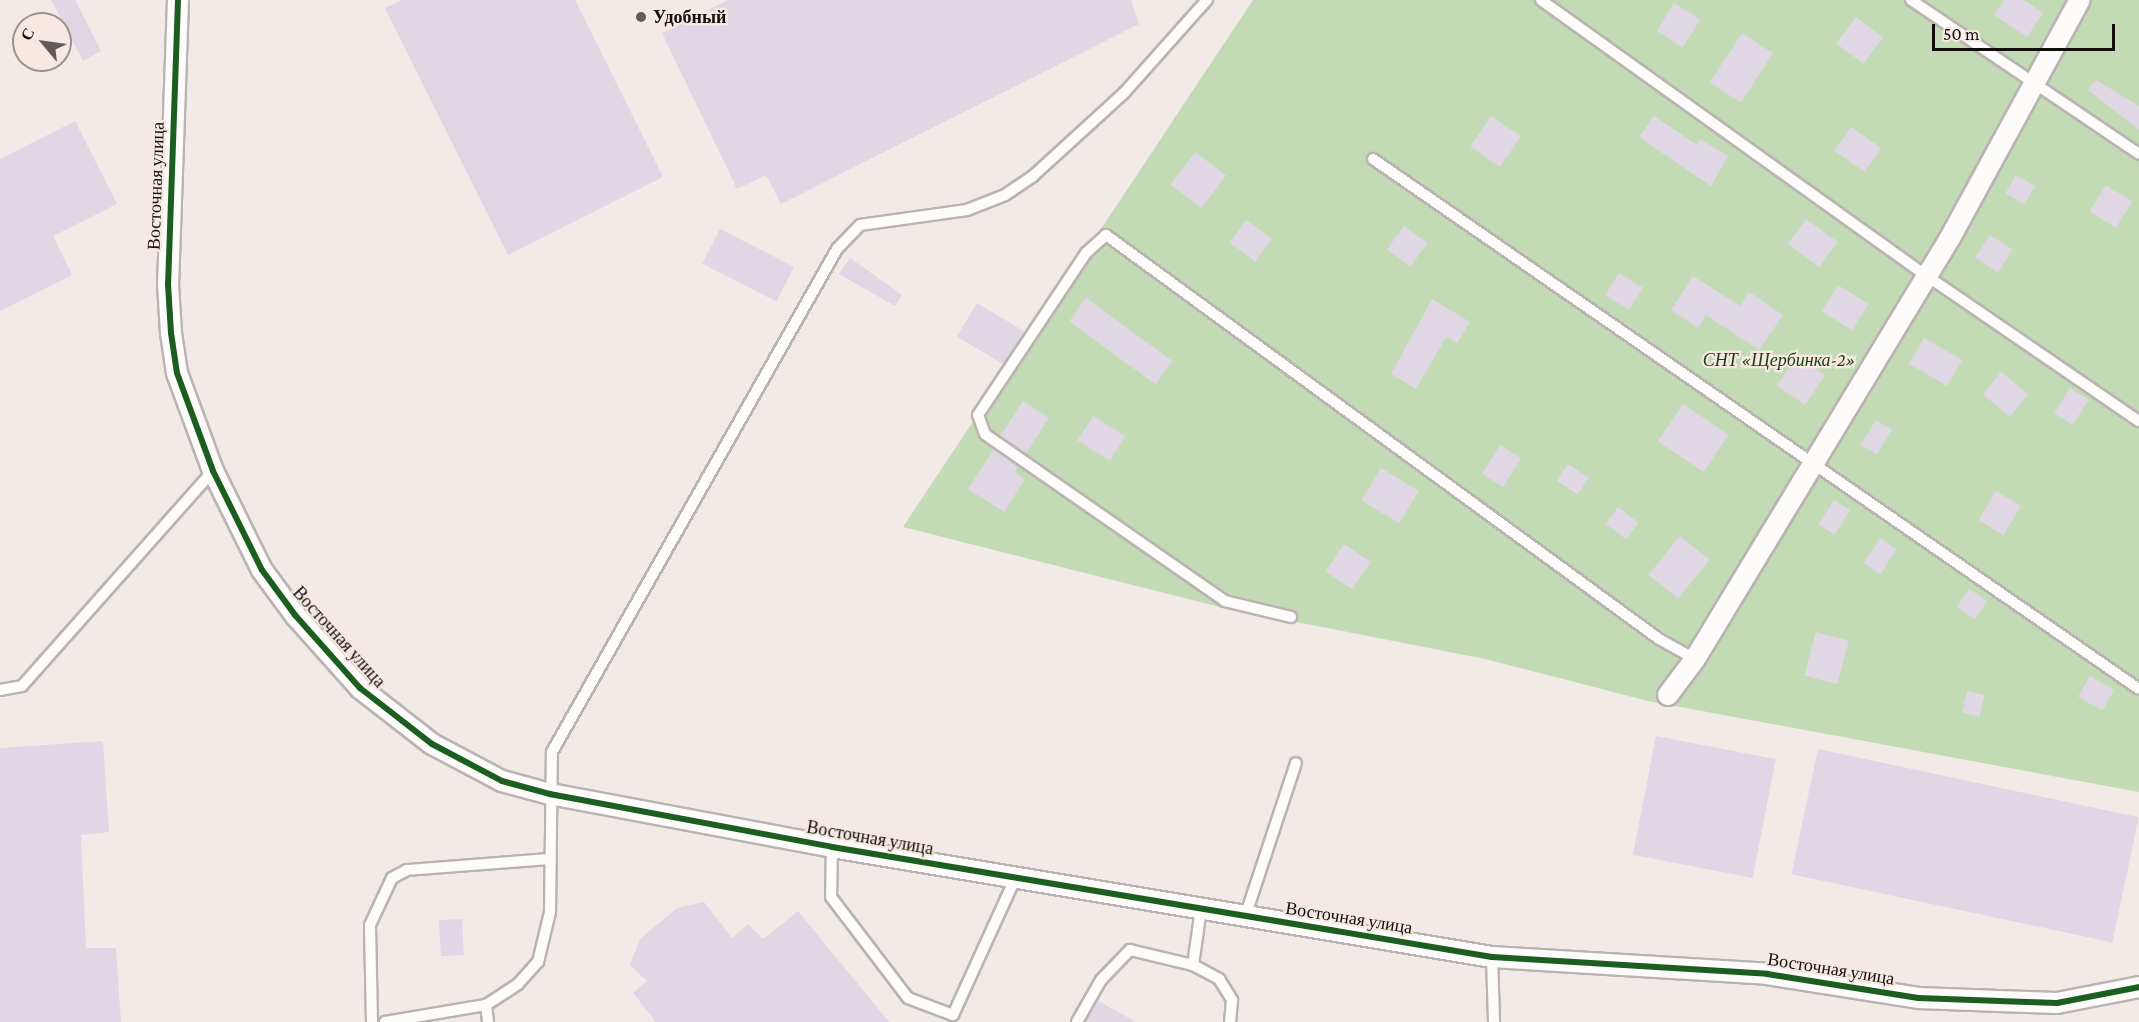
<!DOCTYPE html>
<meta charset="utf-8">
<style>
body{margin:0}
#map{position:relative;width:2139px;height:1022px;overflow:hidden;background:#f2eae7;font-family:"Crimson Pro",serif}
div>[style]{position:absolute}
[style*='--x']{left:calc(var(--x)*1px);top:calc(var(--y)*1px);width:calc(var(--w)*1px);rotate:calc(var(--a)*1deg)}
.green>*{inset:0;background:#c3dbb4}
.building>*{inset:0;background:#dfd7e3;transform-origin:0 0}
.roads{filter:drop-shadow(2px 0 #b9b4b2) drop-shadow(-2px 0 #b9b4b2) drop-shadow(0 2px #b9b4b2) drop-shadow(0 -2px #b9b4b2)}
.lane>*{height:10px;margin:-5px;padding:0 5px;transform-origin:5px;border-radius:5px;background:#fdfcfb}
.street>*{height:20px;margin:-10px;padding:0 10px;transform-origin:10px;border-radius:10px;background:#fdfcfb}
.cycleway>*{height:6px;margin:-3px;padding:0 3px;transform-origin:3px;border-radius:3px;background:#1b5e20}
.dots>*{width:16px;height:16px;translate:-50% -50%;box-sizing:border-box;border:3px solid #f6e8e2;border-radius:50%}
span{translate:-50% -50%;white-space:nowrap;text-align:center;line-height:1.15;-webkit-text-stroke:4.5px #f6e8e2;paint-order:stroke}
.poi-label{font-size:18px;color:#120e0c;font-weight:700}
.left{translate:0 -50%;text-align:left}
.street-label{font-size:18px;color:#120e0c}
.park-label{font-size:18px;color:#1a3d0a;font-style:italic}
.north{position:absolute;left:12px;top:12px;width:60px;height:60px;box-sizing:border-box;background:#f6e8e2;border:2px solid #9b918c;border-radius:50%;rotate:299deg;font-size:16px;font-weight:700;line-height:24px;text-align:center;color:#120e0c}
.north::after{content:'';display:block;margin:auto;width:21px;height:27px;background:#605b59;clip-path:polygon(50% 0,100% 100%,50% 72%,0 100%)}
.scale{position:absolute;left:1932px;top:24px;width:183px;height:27px;box-sizing:border-box;border:3px solid #120e0c;border-top:0;padding-left:8px;font-size:18px;line-height:21px;white-space:nowrap;color:#120e0c;-webkit-text-stroke:4px #f6e8e2;paint-order:stroke}
</style>
<div id="map">
<div class="green">
<div style="clip-path:polygon(1253px 0,2139px 0,2139px 792px,1648px 701px,1485px 659px,1220px 607px,903px 527px)"></div>
</div>
<div class="building">
<div style="clip-path:polygon(51px 0,75px 0,101px 51px,83px 61px)"></div>
<div style="clip-path:polygon(402px 0,575px 0,663px 177px,508px 255px,385px 8px)"></div>
<div style="clip-path:polygon(728px 0,1131px 0,1139px 24px,781px 204px,766px 175px,737px 189px,662px 33px)"></div>
<div style="clip-path:polygon(2004px 0,2024px 0,2043px 13px,2027px 37px,1994px 15px)"></div>
<div style="left:1674px;top:3px;width:31px;height:33px;rotate:32deg"></div>
<div style="left:1856px;top:17px;width:34px;height:33px;rotate:37deg"></div>
<div style="left:1742px;top:33px;width:37px;height:59px;rotate:33deg"></div>
<div style="clip-path:polygon(2096px 80px,2139px 106px,2139px 130px,2088px 90px)"></div>
<div style="left:1491px;top:116px;width:36px;height:37px;rotate:34deg"></div>
<div style="clip-path:polygon(1654px 116px,1697px 145px,1700px 139px,1728px 156px,1711px 186px,1639px 137px)"></div>
<div style="clip-path:polygon(75px 121px,117px 204px,53px 236px,72px 275px,0 311px,0 159px)"></div>
<div style="left:1851px;top:127px;width:37px;height:29px;rotate:35deg"></div>
<div style="left:1195px;top:152px;width:39px;height:41px;rotate:37deg"></div>
<div style="left:2016px;top:175px;width:22px;height:21px;rotate:30deg"></div>
<div style="left:2106px;top:185px;width:31px;height:31px;rotate:32deg"></div>
<div style="left:1806px;top:219px;width:39px;height:31px;rotate:36deg"></div>
<div style="left:1246px;top:220px;width:32px;height:28px;rotate:36deg"></div>
<div style="left:1404px;top:226px;width:29px;height:29px;rotate:36deg"></div>
<div style="left:720px;top:229px;width:83px;height:39px;rotate:27deg"></div>
<div style="left:1990px;top:235px;width:27px;height:27px;rotate:33deg"></div>
<div style="clip-path:polygon(850px 258px,902px 295px,895px 306px,839px 274px)"></div>
<div style="left:1619px;top:273px;width:28px;height:26px;rotate:32deg"></div>
<div style="clip-path:polygon(1693px 276px,1740px 306px,1749px 292px,1783px 315px,1759px 350px,1706px 315px,1698px 328px,1671px 310px)"></div>
<div style="left:1838px;top:285px;width:36px;height:31px;rotate:32deg"></div>
<div style="left:1086px;top:298px;width:107px;height:29px;rotate:36deg"></div>
<div style="clip-path:polygon(1432px 299px,1470px 322px,1457px 343px,1446px 337px,1416px 389px,1391px 374px)"></div>
<div style="left:977px;top:303px;width:56px;height:39px;rotate:31deg"></div>
<div style="left:1924px;top:338px;width:44px;height:30px;rotate:30deg"></div>
<div style="left:1797px;top:356px;width:34px;height:36px;rotate:34deg"></div>
<div style="left:2001px;top:372px;width:35px;height:29px;rotate:39deg"></div>
<div style="left:2070px;top:388px;width:22px;height:30px;rotate:32deg"></div>
<div style="left:1023px;top:401px;width:31px;height:42px;rotate:33deg"></div>
<div style="left:1683px;top:404px;width:55px;height:45px;rotate:34deg"></div>
<div style="left:1093px;top:416px;width:38px;height:29px;rotate:32deg"></div>
<div style="left:1876px;top:420px;width:19px;height:29px;rotate:32deg"></div>
<div style="left:1500px;top:445px;width:25px;height:34px;rotate:32deg"></div>
<div style="clip-path:polygon(994px 449px,1018px 466px,1015px 472px,1025px 479px,1004px 512px,968px 489px)"></div>
<div style="left:1568px;top:464px;width:25px;height:20px;rotate:34deg"></div>
<div style="left:1381px;top:468px;width:44px;height:38px;rotate:31deg"></div>
<div style="left:1996px;top:491px;width:29px;height:34px;rotate:31deg"></div>
<div style="left:1834px;top:500px;width:19px;height:29px;rotate:32deg"></div>
<div style="left:1618px;top:507px;width:26px;height:21px;rotate:37deg"></div>
<div style="left:1680px;top:536px;width:38px;height:50px;rotate:39deg"></div>
<div style="left:1880px;top:538px;width:20px;height:30px;rotate:33deg"></div>
<div style="left:1344px;top:544px;width:32px;height:33px;rotate:34deg"></div>
<div style="left:1969px;top:589px;width:22px;height:22px;rotate:34deg"></div>
<div style="left:1816px;top:632px;width:34px;height:45px;rotate:15deg"></div>
<div style="left:2090px;top:676px;width:28px;height:24px;rotate:30deg"></div>
<div style="left:1967px;top:691px;width:18px;height:22px;rotate:13deg"></div>
<div style="left:1656px;top:736px;width:122px;height:121px;rotate:11deg"></div>
<div style="clip-path:polygon(103px 741px,109px 832px,81px 835px,86px 948px,116px 948px,121px 1022px,0 1022px,0 748px)"></div>
<div style="left:1818px;top:749px;width:328px;height:128px;rotate:12deg"></div>
<div style="clip-path:polygon(704px 902px,732px 938px,748px 924px,763px 939px,798px 911px,889px 1022px,656px 1022px,633px 993px,647px 981px,630px 965px,640px 939px,677px 908px)"></div>
<div style="left:462px;top:919px;width:36px;height:23px;rotate:87deg"></div>
<div style="clip-path:polygon(1098px 1001px,1136px 1022px,1086px 1022px)"></div>
</div>
<div class="roads">
<div class="lane">
<div style="--x:1541;--y:0;--w:475;--a:35.6"></div>
<div style="--x:1927;--y:276;--w:257;--a:34.4"></div>
<div style="--x:1911;--y:0;--w:275;--a:34"></div>
<div style="--x:1373;--y:159;--w:931;--a:34.68"></div>
<div style="--x:1291;--y:617;--w:68;--a:-166.4"></div>
<div style="--x:1225;--y:601;--w:292;--a:-145.2"></div>
<div style="--x:985;--y:434;--w:20;--a:-110"></div>
<div style="--x:978;--y:415;--w:195;--a:-56.3"></div>
<div style="--x:1086;--y:253;--w:27;--a:-42"></div>
<div style="--x:1106;--y:235;--w:685;--a:36.15"></div>
<div style="--x:1659;--y:639;--w:41;--a:29.1"></div>
<div style="--x:0;--y:690;--w:22;--a:-10"></div>
<div style="--x:22;--y:686;--w:288;--a:-48.4"></div>
<div style="--x:832;--y:847;--w:50;--a:91.1"></div>
<div style="--x:831;--y:897;--w:127;--a:52.7"></div>
<div style="--x:908;--y:998;--w:48;--a:20.7"></div>
<div style="--x:953;--y:1015;--w:149;--a:-65.5"></div>
<div style="--x:1245;--y:917;--w:162;--a:-71.7"></div>
<div style="--x:1492;--y:957;--w:65;--a:88.2"></div>
<div style="--x:1193;--y:965;--w:57;--a:-81.9"></div>
<div style="--x:486;--y:1005;--w:17;--a:83"></div>
<div style="--x:372;--y:1022;--w:97;--a:-91.2"></div>
<div style="--x:370;--y:925;--w:52;--a:-64.9"></div>
<div style="--x:392;--y:878;--w:17;--a:-28"></div>
<div style="--x:407;--y:870;--w:144;--a:-4.4"></div>
<div style="--x:385;--y:1022;--w:102;--a:-9.6"></div>
<div style="--x:486;--y:1005;--w:38;--a:-33"></div>
<div style="--x:518;--y:984;--w:30;--a:-48"></div>
<div style="--x:538;--y:962;--w:51;--a:-76.5"></div>
<div style="--x:550;--y:912;--w:160;--a:-89.3"></div>
<div style="--x:552;--y:752;--w:578;--a:-60.46"></div>
<div style="--x:837;--y:249;--w:33;--a:-46"></div>
<div style="--x:860;--y:225;--w:108;--a:-8"></div>
<div style="--x:967;--y:210;--w:41;--a:-21.5"></div>
<div style="--x:1005;--y:195;--w:34;--a:-34"></div>
<div style="--x:1033;--y:176;--w:123;--a:-42.4"></div>
<div style="--x:1124;--y:93;--w:125;--a:-48.3"></div>
<div style="--x:1077;--y:1022;--w:48;--a:-60.3"></div>
<div style="--x:1101;--y:980;--w:42;--a:-46"></div>
<div style="--x:1130;--y:950;--w:65;--a:13.4"></div>
<div style="--x:1193;--y:965;--w:30;--a:28"></div>
<div style="--x:1219;--y:979;--w:25;--a:58"></div>
<div style="--x:1232;--y:1000;--w:22;--a:95"></div>
</div>
<div class="street">
<div style="--x:178;--y:0;--w:284;--a:92"></div>
<div style="--x:168;--y:284;--w:49;--a:86.5"></div>
<div style="--x:171;--y:333;--w:40;--a:81.5"></div>
<div style="--x:177;--y:373;--w:104;--a:69.8"></div>
<div style="--x:213;--y:471;--w:110;--a:63.7"></div>
<div style="--x:262;--y:570;--w:56;--a:53.7"></div>
<div style="--x:295;--y:615;--w:98;--a:48.3"></div>
<div style="--x:360;--y:688;--w:91;--a:37.9"></div>
<div style="--x:432;--y:744;--w:79;--a:27.9"></div>
<div style="--x:502;--y:781;--w:50;--a:15.2"></div>
<div style="--x:550;--y:794;--w:287;--a:10.6"></div>
<div style="--x:832;--y:847;--w:669;--a:9.46"></div>
<div style="--x:1492;--y:957;--w:276;--a:3.5"></div>
<div style="--x:1767;--y:974;--w:153;--a:9"></div>
<div style="--x:1918;--y:998;--w:139;--a:2.1"></div>
<div style="--x:2057;--y:1003;--w:84;--a:-11"></div>
<div style="--x:1668;--y:695;--w:45;--a:-53.1"></div>
<div style="--x:1695;--y:659;--w:492;--a:-58.8"></div>
<div style="--x:1950;--y:238;--w:271;--a:-61.4"></div>
</div>
</div>
<div class="cycleway">
<div style="--x:178;--y:0;--w:284;--a:92"></div>
<div style="--x:168;--y:284;--w:49;--a:86.5"></div>
<div style="--x:171;--y:333;--w:40;--a:81.5"></div>
<div style="--x:177;--y:373;--w:104;--a:69.8"></div>
<div style="--x:213;--y:471;--w:110;--a:63.7"></div>
<div style="--x:262;--y:570;--w:56;--a:53.7"></div>
<div style="--x:295;--y:615;--w:98;--a:48.3"></div>
<div style="--x:360;--y:688;--w:91;--a:37.9"></div>
<div style="--x:432;--y:744;--w:79;--a:27.9"></div>
<div style="--x:502;--y:781;--w:50;--a:15.2"></div>
<div style="--x:550;--y:794;--w:287;--a:10.6"></div>
<div style="--x:832;--y:847;--w:669;--a:9.46"></div>
<div style="--x:1492;--y:957;--w:276;--a:3.5"></div>
<div style="--x:1767;--y:974;--w:153;--a:9"></div>
<div style="--x:1918;--y:998;--w:139;--a:2.1"></div>
<div style="--x:2057;--y:1003;--w:84;--a:-11"></div>
</div>
<div class="dots">
<div style="left:641px;top:17px;background:#605b59"></div>
</div>
<div class="poi-label">
<span class="left" style="left:653px;top:17px">Удобный</span>
</div>
<div class="street-label">
<span style="left:156px;top:186px;rotate:-88deg">Восточная улица</span>
<span style="left:339px;top:637px;rotate:48deg">Восточная улица</span>
<span style="left:870px;top:838px;rotate:10deg">Восточная улица</span>
<span style="left:1349px;top:918px;rotate:9deg">Восточная улица</span>
<span style="left:1831px;top:969px;rotate:9deg">Восточная улица</span>
</div>
<div class="park-label">
<span style="left:1779px;top:360px">СНТ «Щербинка-2»</span>
</div>
<div class="north">С</div>
<div class="scale">50 m</div>
</div>
